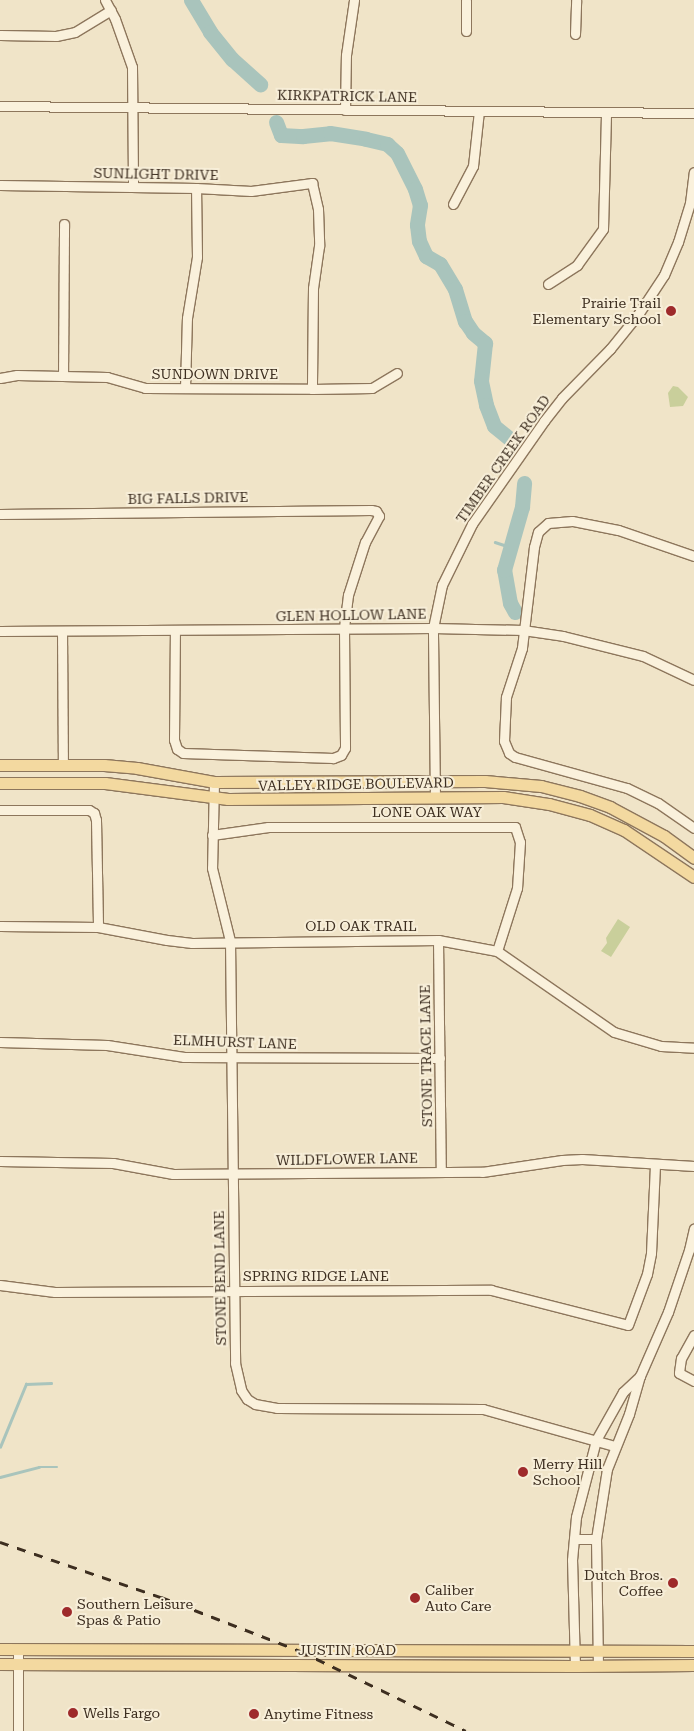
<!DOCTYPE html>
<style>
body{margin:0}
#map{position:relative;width:694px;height:1731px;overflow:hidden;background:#f0e4c8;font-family:"Roboto Serif",serif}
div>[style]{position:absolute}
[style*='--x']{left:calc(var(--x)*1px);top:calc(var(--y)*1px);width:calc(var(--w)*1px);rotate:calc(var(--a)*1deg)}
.green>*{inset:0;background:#c9cf9b}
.stream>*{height:2.5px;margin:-1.25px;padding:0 1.25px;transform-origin:1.25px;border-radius:1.25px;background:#a9c4bc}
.river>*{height:15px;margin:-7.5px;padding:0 7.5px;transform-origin:7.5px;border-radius:7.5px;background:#a9c4bc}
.roads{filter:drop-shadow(1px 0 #8d765c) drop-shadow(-1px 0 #8d765c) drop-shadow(0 1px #8d765c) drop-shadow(0 -1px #8d765c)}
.minor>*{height:9px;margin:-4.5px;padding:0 4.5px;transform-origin:4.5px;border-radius:4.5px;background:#faf1dc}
.major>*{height:11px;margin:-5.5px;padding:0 5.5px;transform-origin:5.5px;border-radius:5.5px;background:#f3d9a0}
.rail>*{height:2.5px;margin-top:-1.25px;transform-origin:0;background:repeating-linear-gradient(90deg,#3d2e20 0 9px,transparent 0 18px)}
.dots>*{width:14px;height:14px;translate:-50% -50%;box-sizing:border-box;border:2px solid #f7eed8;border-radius:50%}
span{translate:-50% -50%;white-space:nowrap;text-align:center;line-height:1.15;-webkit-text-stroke:4px #f7eed8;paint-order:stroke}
.street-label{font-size:14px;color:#3d2e20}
.poi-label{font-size:14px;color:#3d2e20}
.right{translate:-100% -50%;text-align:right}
.left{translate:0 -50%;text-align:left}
</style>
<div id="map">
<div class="green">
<div style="clip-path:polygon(673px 386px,678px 387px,688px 397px,683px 406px,670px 407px,668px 393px)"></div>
<div style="clip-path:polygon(618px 919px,630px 927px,611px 957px,601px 951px,607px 943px,606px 938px)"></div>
</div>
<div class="stream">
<div style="--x:495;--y:542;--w:16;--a:18"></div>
<div style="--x:0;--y:1447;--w:68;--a:-67.6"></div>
<div style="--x:26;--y:1384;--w:25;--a:-2"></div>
<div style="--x:0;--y:1477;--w:40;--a:-14.4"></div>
<div style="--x:39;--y:1467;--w:18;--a:0"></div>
</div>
<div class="river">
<div style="--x:191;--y:0;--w:37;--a:59"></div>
<div style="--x:210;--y:32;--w:35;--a:51"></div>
<div style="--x:232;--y:59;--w:38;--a:42"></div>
<div style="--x:276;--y:122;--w:14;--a:69"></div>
<div style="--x:281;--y:135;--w:22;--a:3"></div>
<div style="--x:303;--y:136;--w:27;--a:-6"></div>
<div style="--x:330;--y:133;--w:36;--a:9"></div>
<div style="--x:366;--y:139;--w:22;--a:13"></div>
<div style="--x:387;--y:144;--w:13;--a:42"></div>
<div style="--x:397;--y:153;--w:40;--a:63.4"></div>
<div style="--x:415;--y:189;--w:17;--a:73"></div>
<div style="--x:420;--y:205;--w:20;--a:99"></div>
<div style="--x:417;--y:225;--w:16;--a:83"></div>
<div style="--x:419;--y:241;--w:17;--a:65"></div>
<div style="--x:426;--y:256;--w:16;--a:30"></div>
<div style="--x:440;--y:264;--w:29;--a:59"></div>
<div style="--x:455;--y:289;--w:34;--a:73"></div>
<div style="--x:465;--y:321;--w:14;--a:56"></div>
<div style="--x:473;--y:333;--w:16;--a:40"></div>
<div style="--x:485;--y:343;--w:38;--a:96"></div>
<div style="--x:481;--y:381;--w:25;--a:78"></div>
<div style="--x:486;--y:405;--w:22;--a:69"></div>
<div style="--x:494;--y:426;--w:19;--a:39"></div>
<div style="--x:515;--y:612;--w:10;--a:-119"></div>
<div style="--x:510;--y:603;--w:34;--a:-100"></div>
<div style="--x:504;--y:570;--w:66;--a:-74.1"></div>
<div style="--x:522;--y:507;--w:24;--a:-85"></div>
</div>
<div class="roads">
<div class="minor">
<div style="--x:105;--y:0;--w:21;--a:62"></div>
<div style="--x:115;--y:19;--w:51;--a:70.5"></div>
<div style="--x:132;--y:67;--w:120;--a:89.5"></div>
<div style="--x:466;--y:0;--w:31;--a:90"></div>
<div style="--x:575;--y:34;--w:34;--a:-88"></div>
<div style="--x:0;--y:35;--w:56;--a:1"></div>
<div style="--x:56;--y:36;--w:19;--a:-12"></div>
<div style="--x:75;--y:32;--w:42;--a:-31.4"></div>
<div style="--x:0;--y:106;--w:694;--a:0.58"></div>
<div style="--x:345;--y:110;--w:55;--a:-89"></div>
<div style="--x:346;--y:55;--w:56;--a:-81.7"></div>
<div style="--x:0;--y:185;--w:196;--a:0.9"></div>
<div style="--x:196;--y:188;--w:55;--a:3.1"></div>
<div style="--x:251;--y:191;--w:62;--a:-7.5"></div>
<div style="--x:312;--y:183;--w:27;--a:77"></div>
<div style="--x:318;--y:209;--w:37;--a:88"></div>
<div style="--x:319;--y:246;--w:42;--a:98.1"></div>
<div style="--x:313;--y:288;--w:101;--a:90.6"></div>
<div style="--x:453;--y:204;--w:43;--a:-62.2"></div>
<div style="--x:473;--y:166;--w:55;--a:-83.8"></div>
<div style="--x:548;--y:284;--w:35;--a:-33"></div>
<div style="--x:577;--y:265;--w:44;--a:-54.2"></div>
<div style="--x:603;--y:229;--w:117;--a:-88.5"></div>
<div style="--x:63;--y:376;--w:152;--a:-89.6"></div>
<div style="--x:0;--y:378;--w:17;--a:-10"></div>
<div style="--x:17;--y:375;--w:90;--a:1.3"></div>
<div style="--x:107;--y:377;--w:40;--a:16"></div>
<div style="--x:145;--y:388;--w:167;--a:0.3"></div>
<div style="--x:312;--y:389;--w:60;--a:-1"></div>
<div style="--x:372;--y:388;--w:29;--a:-31"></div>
<div style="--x:185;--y:388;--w:70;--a:-88.4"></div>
<div style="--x:187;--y:318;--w:62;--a:-80.7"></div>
<div style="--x:197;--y:257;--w:69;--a:-90.8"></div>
<div style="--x:0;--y:514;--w:371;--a:-0.6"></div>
<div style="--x:371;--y:510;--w:5;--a:11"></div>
<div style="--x:376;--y:511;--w:6;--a:59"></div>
<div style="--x:379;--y:516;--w:30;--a:118"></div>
<div style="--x:365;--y:542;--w:56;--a:107.8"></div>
<div style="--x:348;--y:595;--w:34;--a:97"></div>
<div style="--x:344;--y:629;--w:119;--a:89.5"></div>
<div style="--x:345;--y:748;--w:8;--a:120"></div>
<div style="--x:341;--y:755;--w:9;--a:159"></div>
<div style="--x:333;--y:758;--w:150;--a:-178.1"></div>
<div style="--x:183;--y:753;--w:7;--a:-146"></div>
<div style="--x:177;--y:749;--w:9;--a:-108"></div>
<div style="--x:174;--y:740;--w:110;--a:-89.5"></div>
<div style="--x:694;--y:556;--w:80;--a:-161.1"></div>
<div style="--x:618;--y:530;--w:47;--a:-168.9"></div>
<div style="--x:572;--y:521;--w:24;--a:175"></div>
<div style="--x:548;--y:523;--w:13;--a:138"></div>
<div style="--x:538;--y:532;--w:16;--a:105"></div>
<div style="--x:534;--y:547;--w:102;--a:96.8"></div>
<div style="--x:522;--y:648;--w:52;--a:108.1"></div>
<div style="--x:506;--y:697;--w:44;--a:92.6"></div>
<div style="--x:504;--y:741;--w:13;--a:67"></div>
<div style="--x:509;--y:753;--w:7;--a:34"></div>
<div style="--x:515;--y:757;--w:116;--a:15.5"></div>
<div style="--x:627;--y:788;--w:34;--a:26"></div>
<div style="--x:658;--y:803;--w:44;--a:34.8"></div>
<div style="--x:0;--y:631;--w:433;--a:-0.4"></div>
<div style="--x:433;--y:628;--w:90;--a:1.3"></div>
<div style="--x:523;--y:630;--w:40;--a:8.5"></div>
<div style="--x:563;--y:636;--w:82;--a:14"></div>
<div style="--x:643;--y:656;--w:56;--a:25.2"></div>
<div style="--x:62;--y:631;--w:134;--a:89.6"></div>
<div style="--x:214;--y:782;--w:86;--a:91.3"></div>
<div style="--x:212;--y:868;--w:75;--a:76.1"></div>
<div style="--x:230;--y:941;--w:422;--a:89.3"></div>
<div style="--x:235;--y:1363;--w:28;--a:77"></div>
<div style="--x:241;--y:1390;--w:11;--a:56"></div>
<div style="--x:247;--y:1399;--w:9;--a:32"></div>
<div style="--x:255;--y:1404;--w:22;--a:10"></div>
<div style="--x:277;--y:1408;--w:206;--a:0.3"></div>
<div style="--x:483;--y:1409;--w:137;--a:15.7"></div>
<div style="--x:435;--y:798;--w:170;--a:-90.7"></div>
<div style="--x:433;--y:628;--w:44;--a:-78.2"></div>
<div style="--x:442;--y:585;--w:68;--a:-63.8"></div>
<div style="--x:472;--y:524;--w:126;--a:-55"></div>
<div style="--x:544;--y:421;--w:29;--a:-52"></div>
<div style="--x:562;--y:398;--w:69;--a:-45.6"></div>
<div style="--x:610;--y:349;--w:46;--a:-51.1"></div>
<div style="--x:639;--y:313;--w:45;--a:-56.7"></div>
<div style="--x:664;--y:275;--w:36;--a:-67"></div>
<div style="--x:678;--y:242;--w:41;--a:-72.9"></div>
<div style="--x:690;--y:203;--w:31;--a:-83"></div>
<div style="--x:0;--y:810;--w:89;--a:0"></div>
<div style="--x:89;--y:810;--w:6;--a:31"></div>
<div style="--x:94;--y:813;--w:7;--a:74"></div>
<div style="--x:96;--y:820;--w:107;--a:88.9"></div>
<div style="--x:212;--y:835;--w:57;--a:-8.1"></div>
<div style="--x:268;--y:827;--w:247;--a:0"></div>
<div style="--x:515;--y:827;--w:16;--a:72"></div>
<div style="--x:520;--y:842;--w:46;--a:93.7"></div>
<div style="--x:517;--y:888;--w:66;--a:107.6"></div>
<div style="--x:0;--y:926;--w:98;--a:0.6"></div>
<div style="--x:98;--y:927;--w:70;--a:10.7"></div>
<div style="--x:167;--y:940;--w:25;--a:7"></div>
<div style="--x:192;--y:943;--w:246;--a:-0.7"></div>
<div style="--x:438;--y:940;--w:60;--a:10.6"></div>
<div style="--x:497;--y:951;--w:142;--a:34.7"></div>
<div style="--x:614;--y:1032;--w:49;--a:16.6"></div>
<div style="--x:661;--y:1046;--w:33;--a:3"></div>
<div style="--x:438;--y:940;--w:231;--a:89.3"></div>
<div style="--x:0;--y:1042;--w:107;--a:1.6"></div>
<div style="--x:107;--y:1045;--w:78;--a:8.9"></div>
<div style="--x:184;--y:1057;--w:256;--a:0.2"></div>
<div style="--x:0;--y:1161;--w:113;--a:1"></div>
<div style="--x:113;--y:1163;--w:61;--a:10.4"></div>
<div style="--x:173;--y:1174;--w:309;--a:-0.4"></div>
<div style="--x:482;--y:1172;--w:81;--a:-8.5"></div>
<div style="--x:562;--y:1160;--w:20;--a:-3"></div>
<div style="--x:582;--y:1159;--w:112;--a:3.6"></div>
<div style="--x:0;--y:1285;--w:55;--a:7.3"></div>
<div style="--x:55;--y:1292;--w:436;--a:-0.3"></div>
<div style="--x:491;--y:1290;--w:141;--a:14.3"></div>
<div style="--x:628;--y:1325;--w:54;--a:-69.6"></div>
<div style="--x:647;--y:1274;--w:21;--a:-79"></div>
<div style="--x:651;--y:1253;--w:89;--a:-87.4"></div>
<div style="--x:694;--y:1335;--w:26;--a:119"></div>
<div style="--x:681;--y:1358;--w:15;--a:98"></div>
<div style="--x:679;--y:1373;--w:17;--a:28"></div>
<div style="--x:574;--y:1539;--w:22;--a:0"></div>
<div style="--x:575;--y:1666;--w:106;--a:-91.6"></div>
<div style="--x:572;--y:1560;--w:43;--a:-84.7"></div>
<div style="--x:576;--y:1517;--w:80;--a:-75.4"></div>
<div style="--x:596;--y:1440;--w:55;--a:-60.6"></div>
<div style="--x:623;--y:1392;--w:23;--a:-43"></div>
<div style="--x:598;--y:1666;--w:127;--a:-90.9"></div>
<div style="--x:596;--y:1539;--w:71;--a:-81.1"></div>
<div style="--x:607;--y:1469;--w:59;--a:-68.2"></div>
<div style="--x:629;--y:1414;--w:40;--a:-74"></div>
<div style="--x:640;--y:1376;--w:70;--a:-66.4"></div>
<div style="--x:668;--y:1312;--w:65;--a:-71.3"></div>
<div style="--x:689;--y:1250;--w:22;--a:-77"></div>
<div style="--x:18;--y:1731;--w:82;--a:-90"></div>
</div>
<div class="major">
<div style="--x:0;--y:765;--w:104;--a:0"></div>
<div style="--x:104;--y:765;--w:33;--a:5"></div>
<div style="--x:137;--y:768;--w:78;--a:10.3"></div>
<div style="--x:214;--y:782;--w:271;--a:-0.2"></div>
<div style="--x:485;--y:781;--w:56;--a:5.1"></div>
<div style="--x:541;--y:786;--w:40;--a:14.4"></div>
<div style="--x:580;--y:796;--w:32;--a:20"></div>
<div style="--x:610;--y:807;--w:61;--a:28.2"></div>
<div style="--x:664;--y:836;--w:37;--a:36"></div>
<div style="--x:0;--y:783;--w:105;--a:0"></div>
<div style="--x:105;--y:783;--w:124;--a:7.4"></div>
<div style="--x:228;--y:799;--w:275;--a:-0.4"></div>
<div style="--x:503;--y:797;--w:47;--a:8.7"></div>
<div style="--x:549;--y:804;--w:42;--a:15"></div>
<div style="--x:590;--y:815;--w:37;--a:24"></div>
<div style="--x:624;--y:830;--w:84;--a:33.9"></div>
<div style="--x:0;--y:1649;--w:694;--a:0.17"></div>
<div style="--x:0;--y:1664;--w:575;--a:0.2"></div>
<div style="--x:575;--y:1666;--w:119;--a:-0.5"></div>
</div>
</div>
<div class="rail">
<div style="--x:0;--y:1542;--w:170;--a:18.9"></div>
<div style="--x:161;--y:1597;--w:149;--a:21.2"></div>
<div style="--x:300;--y:1651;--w:184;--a:25.7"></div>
</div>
<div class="dots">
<div style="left:671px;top:311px;background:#9e2a2b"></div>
<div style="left:523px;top:1472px;background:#9e2a2b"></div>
<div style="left:673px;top:1583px;background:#9e2a2b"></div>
<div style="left:415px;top:1598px;background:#9e2a2b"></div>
<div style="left:67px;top:1612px;background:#9e2a2b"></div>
<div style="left:73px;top:1713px;background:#9e2a2b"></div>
<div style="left:254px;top:1714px;background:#9e2a2b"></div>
</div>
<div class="street-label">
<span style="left:347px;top:96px;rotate:1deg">KIRKPATRICK LANE</span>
<span style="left:156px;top:174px;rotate:1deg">SUNLIGHT DRIVE</span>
<span style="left:215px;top:374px">SUNDOWN DRIVE</span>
<span style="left:503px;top:459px;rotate:-55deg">TIMBER CREEK ROAD</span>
<span style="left:188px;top:498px;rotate:-1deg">BIG FALLS DRIVE</span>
<span style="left:351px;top:615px;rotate:-1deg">GLEN HOLLOW LANE</span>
<span style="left:356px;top:784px;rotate:-1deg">VALLEY RIDGE BOULEVARD</span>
<span style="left:427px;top:812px">LONE OAK WAY</span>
<span style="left:361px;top:926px">OLD OAK TRAIL</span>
<span style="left:235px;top:1042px;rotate:2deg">ELMHURST LANE</span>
<span style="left:426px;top:1056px;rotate:-91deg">STONE TRACE LANE</span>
<span style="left:347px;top:1159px;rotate:-1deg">WILDFLOWER LANE</span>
<span style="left:316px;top:1276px">SPRING RIDGE LANE</span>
<span style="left:220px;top:1278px;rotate:-91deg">STONE BEND LANE</span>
<span style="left:347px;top:1650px">JUSTIN ROAD</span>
</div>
<div class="poi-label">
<span class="right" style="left:661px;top:311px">Prairie Trail<br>Elementary School</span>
<span class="left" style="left:533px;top:1472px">Merry Hill<br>School</span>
<span class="right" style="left:663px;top:1583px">Dutch Bros.<br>Coffee</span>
<span class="left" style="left:425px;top:1598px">Caliber<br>Auto Care</span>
<span class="left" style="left:77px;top:1612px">Southern Leisure<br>Spas &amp; Patio</span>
<span class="left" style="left:83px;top:1713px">Wells Fargo</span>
<span class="left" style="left:264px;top:1714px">Anytime Fitness</span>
</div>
</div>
